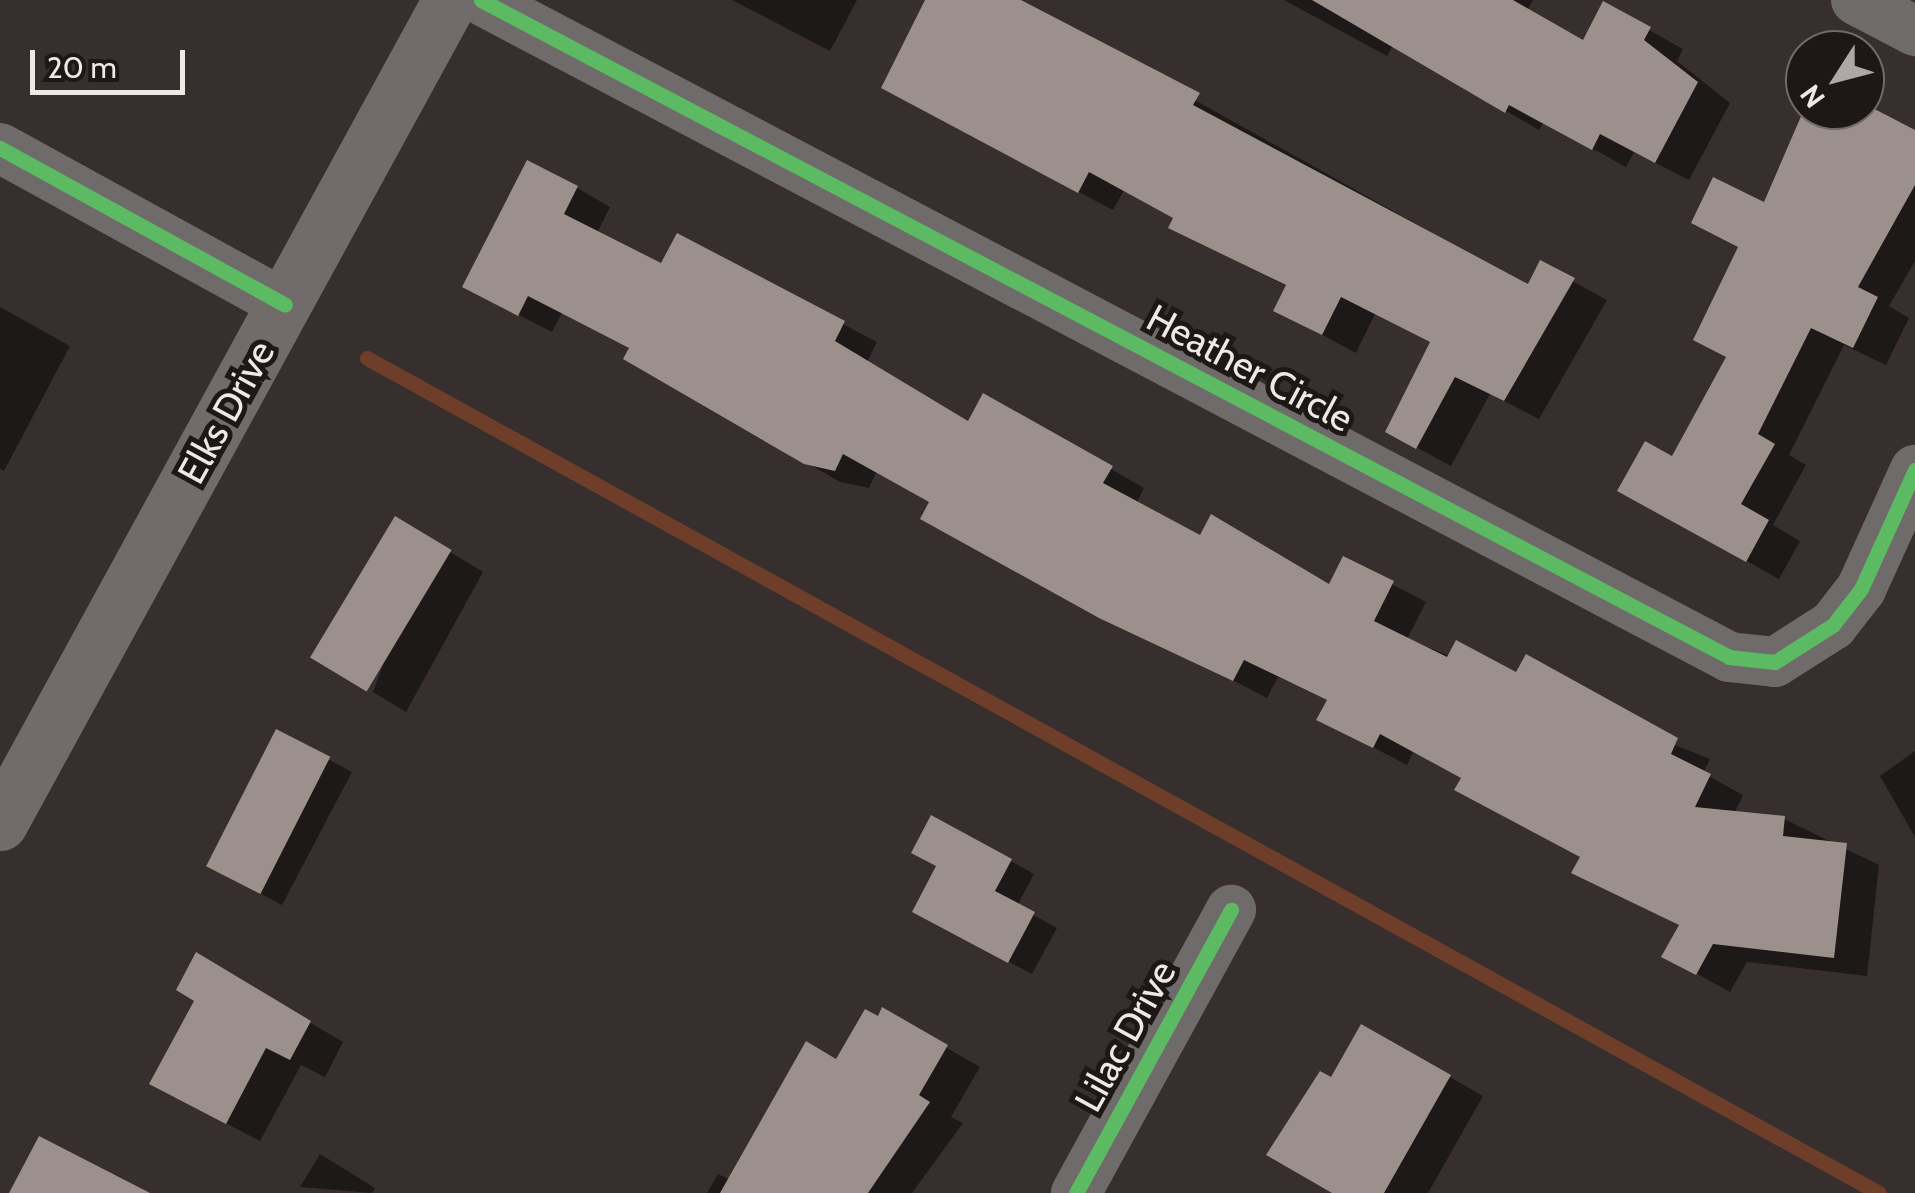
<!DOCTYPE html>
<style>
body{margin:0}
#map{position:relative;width:1915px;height:1193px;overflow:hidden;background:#362f2d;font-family:Cabin,sans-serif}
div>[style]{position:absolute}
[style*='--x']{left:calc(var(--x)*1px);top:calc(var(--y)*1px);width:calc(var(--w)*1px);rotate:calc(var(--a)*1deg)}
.shadow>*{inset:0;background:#0007}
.stream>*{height:15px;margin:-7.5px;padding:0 7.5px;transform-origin:7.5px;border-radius:7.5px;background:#6e3e2a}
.building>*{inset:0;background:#9b908c;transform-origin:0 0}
.minor>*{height:50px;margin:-25px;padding:0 25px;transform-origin:25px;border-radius:25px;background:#6e6b6a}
.major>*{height:55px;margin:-27.5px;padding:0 27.5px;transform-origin:27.5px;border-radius:27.5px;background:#716b69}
.cycleway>*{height:15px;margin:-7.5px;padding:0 7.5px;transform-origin:7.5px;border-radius:7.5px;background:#5cba63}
span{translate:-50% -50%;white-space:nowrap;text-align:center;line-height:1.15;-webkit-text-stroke:10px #1d1715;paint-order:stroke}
.street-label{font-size:38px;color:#f0e8e5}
.north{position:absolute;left:1785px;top:30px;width:100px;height:100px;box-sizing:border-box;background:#1d1715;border:2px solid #716b68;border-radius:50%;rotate:234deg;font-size:28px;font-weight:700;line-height:40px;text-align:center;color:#f0e8e5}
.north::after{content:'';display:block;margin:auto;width:35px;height:45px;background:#afa7a5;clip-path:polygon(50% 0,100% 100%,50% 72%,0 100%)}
.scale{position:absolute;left:30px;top:50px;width:155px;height:45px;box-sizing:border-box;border:5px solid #f0e8e5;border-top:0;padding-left:12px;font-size:30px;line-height:35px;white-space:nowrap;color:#f0e8e5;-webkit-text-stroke:8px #1d1715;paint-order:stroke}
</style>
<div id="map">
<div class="shadow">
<div style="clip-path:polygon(732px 0,857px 0,830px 51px)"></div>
<div style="clip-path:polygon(928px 0,1016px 0,1529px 287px,1541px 264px,1607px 300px,1539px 419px,1490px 394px,1451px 466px,1388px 432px,1432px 343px,1375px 314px,1356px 353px,1276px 310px,1288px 287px,1171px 227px,1176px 218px,1124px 190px,1113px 210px,917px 107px)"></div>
<div style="clip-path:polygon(1284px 0,1533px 0,1527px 11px,1584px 43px,1604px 5px,1683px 49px,1677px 61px,1730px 103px,1689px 180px,1634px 152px,1626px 167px,1544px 122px,1539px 130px,1393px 45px,1387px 56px)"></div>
<div style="clip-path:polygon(1915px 133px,1915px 261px,1889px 306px,1909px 318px,1886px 365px,1844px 345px,1789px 455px,1806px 465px,1773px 525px,1800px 541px,1779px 579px,1653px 509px,1729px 358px,1765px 206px)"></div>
<div style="clip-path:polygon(577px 188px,610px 207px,597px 233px,662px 266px,678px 237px,877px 342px,867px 362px,969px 424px,984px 396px,1144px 488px,1136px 504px,1201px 539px,1330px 587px,1344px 559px,1426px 602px,1407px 639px,1710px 759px,1703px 773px,1743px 795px,1734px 814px,1784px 819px,1879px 865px,1867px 976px,1747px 962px,1730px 992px,1665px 956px,1681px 926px,1575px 872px,1582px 857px,1464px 778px,1414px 750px,1407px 765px,1319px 719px,1329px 701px,1278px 677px,1267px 698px,957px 537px,933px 502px,877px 471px,869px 488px,840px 482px,626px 358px,631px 348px,562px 313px,552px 332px,499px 305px)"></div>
<div style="clip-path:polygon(0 307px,70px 346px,4px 471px,0 469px)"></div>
<div style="clip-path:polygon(429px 539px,483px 572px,406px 712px,373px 692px)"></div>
<div style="clip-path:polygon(277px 732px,352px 772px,282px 905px,232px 878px)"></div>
<div style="clip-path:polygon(1915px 751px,1915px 837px,1880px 776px)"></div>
<div style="clip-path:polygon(1011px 861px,1034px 874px,1017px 906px,1057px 928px,1032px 974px,939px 925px)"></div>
<div style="clip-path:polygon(197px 956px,343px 1042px,325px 1077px,301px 1065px,260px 1141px,186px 1102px)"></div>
<div style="clip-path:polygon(883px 1011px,980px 1067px,951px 1117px,963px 1123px,912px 1193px,707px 1193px,718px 1174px,730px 1180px)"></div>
<div style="clip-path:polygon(1362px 1027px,1483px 1096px,1428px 1193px,1337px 1193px,1332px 1081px)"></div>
<div style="clip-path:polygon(320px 1154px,375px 1188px,372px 1193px,300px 1187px)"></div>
</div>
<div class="stream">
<div style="--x:367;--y:358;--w:1727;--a:28.91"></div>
</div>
<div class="building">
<div style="clip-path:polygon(925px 0,1021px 0,1200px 93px,1193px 105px,1528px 284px,1540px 260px,1575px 278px,1504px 401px,1455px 377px,1416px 449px,1385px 432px,1430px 342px,1341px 297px,1322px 335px,1273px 311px,1286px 285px,1168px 228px,1173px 218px,1089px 172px,1078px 193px,881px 88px)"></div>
<div style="clip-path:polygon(1312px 0,1513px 0,1583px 40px,1603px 1px,1651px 27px,1644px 40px,1698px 82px,1655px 163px,1600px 134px,1592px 150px,1509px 105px,1505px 113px)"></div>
<div style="clip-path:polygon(1865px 104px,1915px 130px,1915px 185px,1858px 287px,1878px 297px,1853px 348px,1811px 328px,1758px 434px,1775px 444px,1741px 504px,1769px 520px,1746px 562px,1617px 491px,1645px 441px,1672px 456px,1726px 357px,1693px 340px,1738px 247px,1691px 223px,1713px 177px,1764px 202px,1805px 107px)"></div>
<div style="clip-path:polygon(527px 160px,578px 186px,564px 214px,661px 263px,677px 233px,845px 321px,835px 341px,968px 421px,983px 393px,1113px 466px,1103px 483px,1200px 535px,1211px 514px,1329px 584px,1343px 556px,1394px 581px,1374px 621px,1447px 657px,1456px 640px,1516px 672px,1526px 654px,1678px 738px,1671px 754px,1711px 774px,1695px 807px,1785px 816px,1783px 836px,1847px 843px,1834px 958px,1713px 944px,1696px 975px,1661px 957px,1679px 925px,1571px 873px,1580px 857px,1454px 790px,1461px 778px,1380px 734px,1373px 748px,1316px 720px,1327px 700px,1244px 660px,1233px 681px,1099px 618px,920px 519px,929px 502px,843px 454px,835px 471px,804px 464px,623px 359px,629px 348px,528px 296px,518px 316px,462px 287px)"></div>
<div style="left:395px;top:516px;width:66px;height:165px;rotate:31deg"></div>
<div style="left:276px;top:729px;width:61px;height:154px;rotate:27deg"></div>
<div style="clip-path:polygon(931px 815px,1012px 859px,995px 891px,1035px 912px,1008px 963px,912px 912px,936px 866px,911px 853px)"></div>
<div style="clip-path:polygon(196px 952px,311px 1021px,290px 1060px,266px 1048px,226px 1124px,149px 1084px,194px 1001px,176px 990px)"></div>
<div style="clip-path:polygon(882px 1007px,948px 1045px,919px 1095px,930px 1102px,868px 1193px,720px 1193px,806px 1041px,836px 1059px,865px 1009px,878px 1016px)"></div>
<div style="clip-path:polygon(1361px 1024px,1451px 1075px,1384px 1193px,1332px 1193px,1266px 1155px,1320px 1071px,1331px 1077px)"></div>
<div style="clip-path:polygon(39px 1136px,150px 1193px,9px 1193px)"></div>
</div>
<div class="minor">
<div style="--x:481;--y:0;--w:1410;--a:27.76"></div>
<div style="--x:1729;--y:657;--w:46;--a:6.2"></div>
<div style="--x:1775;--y:662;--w:69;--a:-32.5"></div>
<div style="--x:1833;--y:625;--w:46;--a:-52.1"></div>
<div style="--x:1861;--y:589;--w:131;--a:-65.6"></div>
<div style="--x:1856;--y:0;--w:67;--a:27.7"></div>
<div style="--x:0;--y:148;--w:325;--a:28.8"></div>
<div style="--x:1076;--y:1193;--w:323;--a:-61.3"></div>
</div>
<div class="major">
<div style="--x:0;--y:823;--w:938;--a:-61.33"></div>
</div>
<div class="cycleway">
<div style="--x:481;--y:0;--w:1410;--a:27.76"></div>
<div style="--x:1729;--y:657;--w:46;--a:6.2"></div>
<div style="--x:1775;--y:662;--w:69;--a:-32.5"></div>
<div style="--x:1833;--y:625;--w:46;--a:-52.1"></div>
<div style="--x:1861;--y:589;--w:131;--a:-65.6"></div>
<div style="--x:0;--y:148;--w:325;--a:28.8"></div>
<div style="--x:1076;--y:1193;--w:323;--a:-61.3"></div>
</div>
<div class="street-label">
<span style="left:1250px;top:368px;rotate:28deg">Heather Circle</span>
<span style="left:226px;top:412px;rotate:-61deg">Elks Drive</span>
<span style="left:1125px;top:1036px;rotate:-61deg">Lilac Drive</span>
</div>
<div class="north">N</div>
<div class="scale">20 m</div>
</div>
